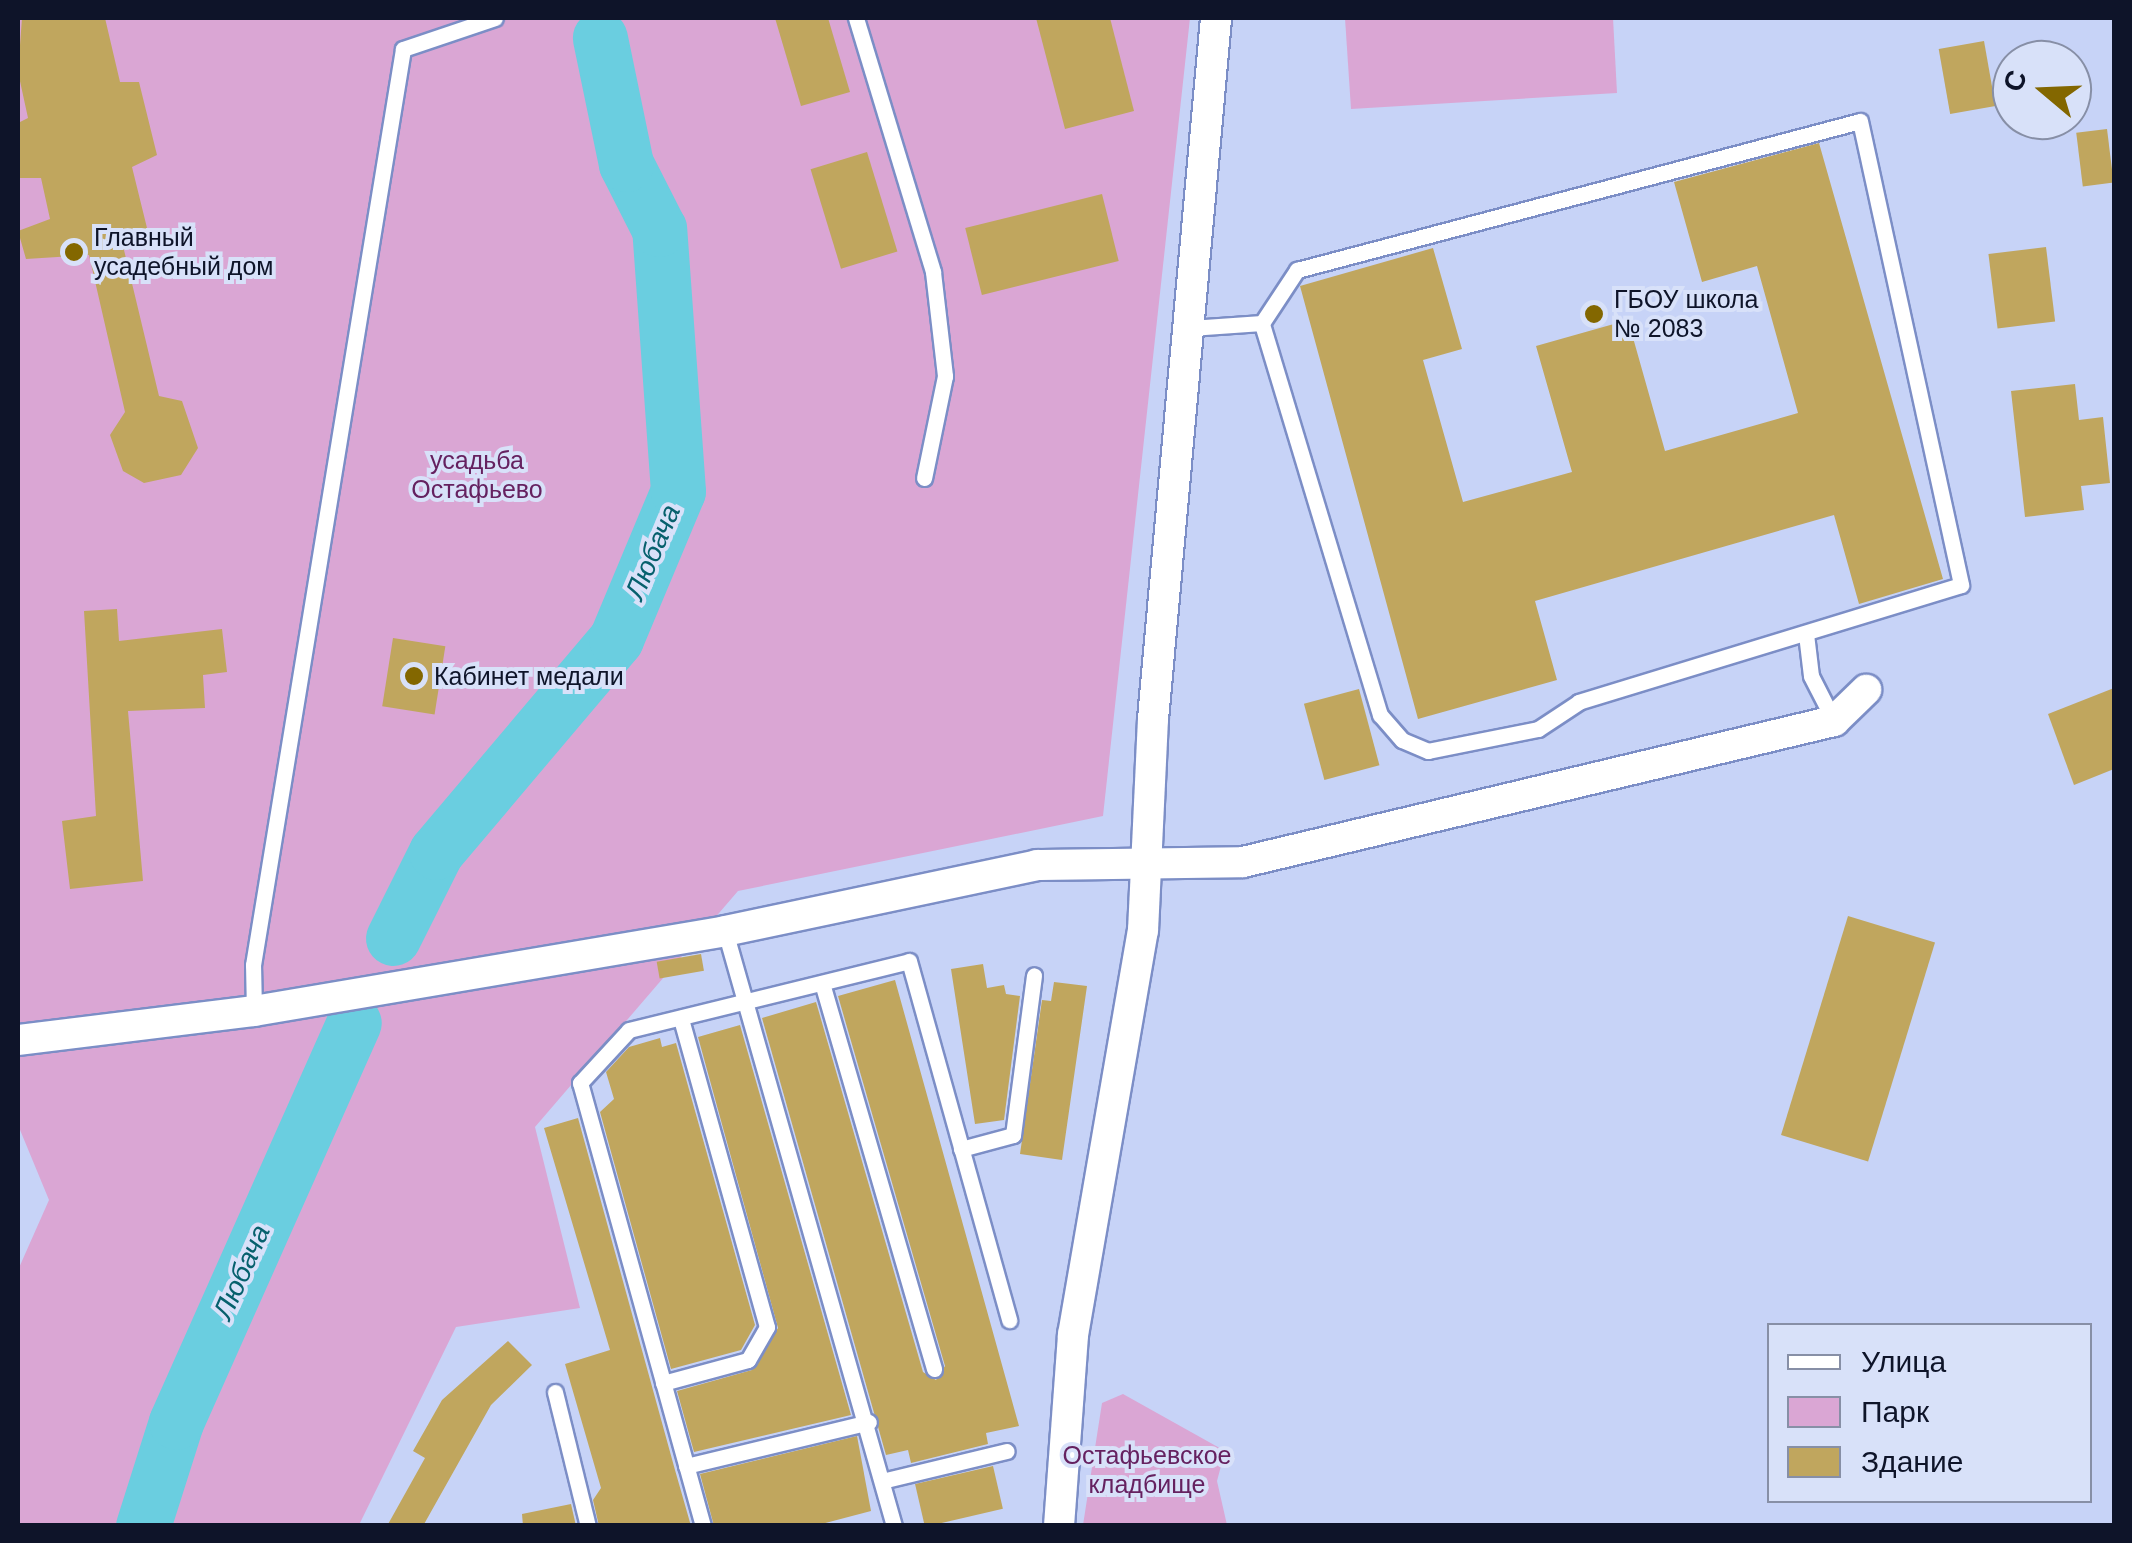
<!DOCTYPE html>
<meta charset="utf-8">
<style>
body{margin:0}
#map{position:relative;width:2132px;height:1543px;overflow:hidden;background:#c7d3f7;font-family:Arial,sans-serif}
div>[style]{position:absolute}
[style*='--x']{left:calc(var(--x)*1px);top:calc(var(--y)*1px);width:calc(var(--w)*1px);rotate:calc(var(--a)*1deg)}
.green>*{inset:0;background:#daa6d4}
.river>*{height:55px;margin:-27.5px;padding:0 27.5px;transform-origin:27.5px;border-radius:27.5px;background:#6acee0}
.building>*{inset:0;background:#c0a65e;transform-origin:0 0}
.roads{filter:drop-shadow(2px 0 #7c8ec6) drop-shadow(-2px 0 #7c8ec6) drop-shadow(0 2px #7c8ec6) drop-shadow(0 -2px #7c8ec6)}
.service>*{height:15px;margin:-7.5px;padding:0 7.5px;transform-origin:7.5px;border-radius:7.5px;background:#fff}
.minor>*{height:30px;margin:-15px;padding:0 15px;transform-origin:15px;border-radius:15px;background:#fff}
.dots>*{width:28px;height:28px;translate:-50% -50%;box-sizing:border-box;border:5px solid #d8e1f9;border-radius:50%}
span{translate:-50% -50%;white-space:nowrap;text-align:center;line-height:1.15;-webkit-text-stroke:8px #d8e1f9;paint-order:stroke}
.poi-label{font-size:25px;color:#0e1429}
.left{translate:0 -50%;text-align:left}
.park-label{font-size:25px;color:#652160}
.water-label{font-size:28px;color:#06606d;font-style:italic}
.frame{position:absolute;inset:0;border:20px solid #0e1429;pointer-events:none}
.legend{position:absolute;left:1767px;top:1323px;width:325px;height:180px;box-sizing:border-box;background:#d8e1f9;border:2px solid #878fa6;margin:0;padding:12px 18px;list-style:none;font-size:30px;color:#0e1429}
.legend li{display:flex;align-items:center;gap:20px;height:50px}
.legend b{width:50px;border:2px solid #878fa6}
.north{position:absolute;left:1992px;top:40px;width:100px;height:100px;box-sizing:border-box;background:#d8e1f9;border:2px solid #878fa6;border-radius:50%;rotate:289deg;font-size:28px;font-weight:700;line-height:40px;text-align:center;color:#0e1429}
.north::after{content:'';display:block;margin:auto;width:35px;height:45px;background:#836700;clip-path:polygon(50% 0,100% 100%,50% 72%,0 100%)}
</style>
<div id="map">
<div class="green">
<div style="clip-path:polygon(18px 18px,1190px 18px,1103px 816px,738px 891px,535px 1127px,580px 1308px,456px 1327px,359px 1525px,18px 1525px,18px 1270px,49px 1200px,18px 1125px)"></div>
<div style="clip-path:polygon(1345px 18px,1613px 18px,1617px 93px,1351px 109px)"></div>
<div style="clip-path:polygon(1123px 1394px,1225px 1451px,1217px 1481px,1227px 1525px,1083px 1525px,1102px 1403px)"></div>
</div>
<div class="river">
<div style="--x:393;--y:938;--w:96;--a:-63.4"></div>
<div style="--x:436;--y:852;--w:279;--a:-49.8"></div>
<div style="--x:616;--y:639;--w:160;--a:-67.3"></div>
<div style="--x:678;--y:491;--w:263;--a:-94.1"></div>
<div style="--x:659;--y:229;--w:73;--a:-116.9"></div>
<div style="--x:626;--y:164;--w:129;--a:-101.7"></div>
<div style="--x:143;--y:1526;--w:109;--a:-72.4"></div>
<div style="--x:176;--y:1422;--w:437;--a:-66"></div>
</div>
<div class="building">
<div style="clip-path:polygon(22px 18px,105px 18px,120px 82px,139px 82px,157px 155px,132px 167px,148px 232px,124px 250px,159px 396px,182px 401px,198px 448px,181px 475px,144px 483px,123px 471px,110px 435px,125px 412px,89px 255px,26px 259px,18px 231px,50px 219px,41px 178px,18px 178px,18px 123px,28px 118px,18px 72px)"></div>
<div style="clip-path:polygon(775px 18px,828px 18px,850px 92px,801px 106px)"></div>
<div style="clip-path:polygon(1036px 18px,1110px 18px,1134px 111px,1065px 129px)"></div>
<div style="left:1984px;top:41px;width:66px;height:46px;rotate:80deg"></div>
<div style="left:2107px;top:129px;width:54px;height:31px;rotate:83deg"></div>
<div style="clip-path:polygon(1819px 143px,1943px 579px,1859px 604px,1834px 515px,1535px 601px,1557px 680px,1418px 719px,1300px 286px,1433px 248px,1462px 349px,1423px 360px,1463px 502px,1572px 472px,1536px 346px,1628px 320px,1665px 451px,1798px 413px,1757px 266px,1702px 282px,1674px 182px)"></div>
<div style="left:867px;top:152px;width:104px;height:59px;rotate:73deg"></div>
<div style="left:1102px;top:194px;width:69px;height:141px;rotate:76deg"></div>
<div style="left:2046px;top:247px;width:75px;height:58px;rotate:83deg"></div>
<div style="clip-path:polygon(2075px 384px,2079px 420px,2103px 417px,2110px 483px,2081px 486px,2084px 510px,2025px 517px,2011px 391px)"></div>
<div style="clip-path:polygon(117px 609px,119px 641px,222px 629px,227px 672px,203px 675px,205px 708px,128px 711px,143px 881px,70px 889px,62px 821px,96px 816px,84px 611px)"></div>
<div style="left:393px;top:638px;width:53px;height:69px;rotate:9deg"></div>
<div style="clip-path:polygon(2114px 688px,2114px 769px,2074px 785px,2048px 714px)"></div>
<div style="left:1359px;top:689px;width:79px;height:57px;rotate:75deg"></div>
<div style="left:1848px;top:916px;width:91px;height:229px;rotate:17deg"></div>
<div style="left:701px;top:954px;width:17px;height:45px;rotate:80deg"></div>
<div style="clip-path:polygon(983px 964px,987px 988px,1004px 985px,1006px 994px,1020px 996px,1004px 1120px,975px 1124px,951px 969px)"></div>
<div style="clip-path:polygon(895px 980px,1019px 1426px,986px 1433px,988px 1444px,911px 1463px,908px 1450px,886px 1455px,762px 1018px,816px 1002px,923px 1372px,936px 1380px,945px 1366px,838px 996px)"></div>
<div style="clip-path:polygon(1054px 982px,1087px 986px,1062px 1160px,1020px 1154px,1042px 1000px,1051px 1001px)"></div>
<div style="clip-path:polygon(740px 1025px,851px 1415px,694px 1452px,677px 1391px,752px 1370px,778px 1328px,698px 1037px)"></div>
<div style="clip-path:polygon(660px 1038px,662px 1047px,676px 1043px,755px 1325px,741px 1350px,671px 1369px,600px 1112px,614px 1099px,606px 1072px,629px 1047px)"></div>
<div style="clip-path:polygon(578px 1118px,675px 1470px,691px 1526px,599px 1526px,593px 1500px,601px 1488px,565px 1364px,610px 1350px,544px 1128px)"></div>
<div style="clip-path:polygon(508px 1341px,532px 1365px,491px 1405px,423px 1526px,387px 1526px,425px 1458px,413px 1451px,442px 1400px)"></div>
<div style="clip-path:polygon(857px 1436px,871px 1511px,814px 1526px,714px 1526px,700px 1474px)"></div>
<div style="left:993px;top:1466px;width:44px;height:80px;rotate:77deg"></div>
<div style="clip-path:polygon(571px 1504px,576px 1526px,523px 1526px,522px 1514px)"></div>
</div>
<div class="roads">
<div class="service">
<div style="--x:856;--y:18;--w:265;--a:73.1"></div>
<div style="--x:933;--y:272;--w:105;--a:83.4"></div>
<div style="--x:945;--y:376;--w:104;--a:101.6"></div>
<div style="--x:1190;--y:328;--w:72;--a:-4"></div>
<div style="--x:1262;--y:323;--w:64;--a:-56.6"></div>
<div style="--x:1297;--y:270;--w:582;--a:-14.82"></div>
<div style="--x:1860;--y:121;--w:475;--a:77.7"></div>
<div style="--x:1961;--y:585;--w:400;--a:163"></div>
<div style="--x:1579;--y:702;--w:49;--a:146.6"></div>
<div style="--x:1538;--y:729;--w:112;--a:168.7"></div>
<div style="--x:1428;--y:751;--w:28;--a:-157"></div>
<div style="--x:1402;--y:740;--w:33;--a:-131"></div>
<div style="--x:1380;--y:715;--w:409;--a:-106.8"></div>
<div style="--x:1806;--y:634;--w:42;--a:83.2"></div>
<div style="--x:1811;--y:676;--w:51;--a:62.9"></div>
<div style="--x:725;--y:931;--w:619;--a:74.14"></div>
<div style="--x:822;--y:983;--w:402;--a:73.8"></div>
<div style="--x:254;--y:1011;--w:46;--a:-91.2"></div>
<div style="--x:253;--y:965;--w:928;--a:-80.7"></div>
<div style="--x:403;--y:49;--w:97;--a:-18.6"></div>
<div style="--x:961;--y:1149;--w:54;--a:-15.1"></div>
<div style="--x:1013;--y:1135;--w:161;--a:-82.5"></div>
<div style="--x:663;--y:1383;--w:88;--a:-15.1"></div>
<div style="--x:748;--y:1360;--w:38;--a:-60"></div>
<div style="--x:767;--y:1327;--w:321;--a:-105.6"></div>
<div style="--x:555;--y:1392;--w:138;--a:76.2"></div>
<div style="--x:686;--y:1466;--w:188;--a:-13.5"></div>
<div style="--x:886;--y:1480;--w:124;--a:-13.5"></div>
<div style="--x:703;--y:1526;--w:460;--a:-105.5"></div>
<div style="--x:580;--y:1083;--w:72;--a:-47.2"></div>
<div style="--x:629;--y:1030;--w:288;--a:-13.8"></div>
<div style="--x:909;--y:961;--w:373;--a:74.4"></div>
</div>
<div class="minor">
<div style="--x:18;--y:1040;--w:238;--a:-7"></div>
<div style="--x:254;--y:1011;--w:478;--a:-9.6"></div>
<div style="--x:725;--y:931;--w:319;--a:-11.9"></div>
<div style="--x:1037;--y:865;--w:206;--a:-0.8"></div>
<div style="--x:1243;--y:862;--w:608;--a:-13.42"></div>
<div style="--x:1834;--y:721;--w:45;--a:-44.1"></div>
<div style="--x:1059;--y:1526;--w:192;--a:-85.8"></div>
<div style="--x:1073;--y:1335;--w:410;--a:-80.2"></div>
<div style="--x:1143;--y:931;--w:212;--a:-87.3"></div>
<div style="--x:1153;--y:719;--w:704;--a:-84.86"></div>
</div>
</div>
<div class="dots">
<div style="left:74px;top:252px;background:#836700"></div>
<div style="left:1594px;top:314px;background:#836700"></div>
<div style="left:414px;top:676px;background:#836700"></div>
</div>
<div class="poi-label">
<span class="left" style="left:94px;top:252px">Главный<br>усадебный дом</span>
<span class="left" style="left:1614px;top:314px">ГБОУ школа<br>№ 2083</span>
<span class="left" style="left:434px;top:676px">Кабинет медали</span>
</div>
<div class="park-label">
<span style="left:477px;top:475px">усадьба<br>Остафьево</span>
<span style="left:1147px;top:1470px">Остафьевское<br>кладбище</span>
</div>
<div class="water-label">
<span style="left:653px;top:552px;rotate:-67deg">Любача</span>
<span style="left:242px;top:1272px;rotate:-66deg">Любача</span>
</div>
<div class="frame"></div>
<ul class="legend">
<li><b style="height:12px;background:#fff"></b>Улица</li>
<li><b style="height:28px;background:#daa6d4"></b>Парк</li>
<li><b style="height:28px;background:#c0a65e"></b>Здание</li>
</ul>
<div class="north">С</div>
</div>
